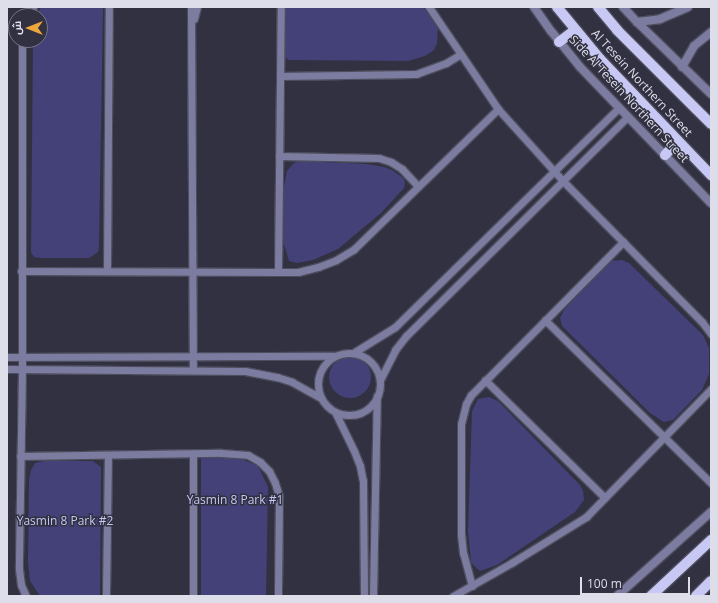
<!DOCTYPE html>
<meta charset="utf-8">
<style>
body{margin:0}
#map{position:relative;width:718px;height:603px;overflow:hidden;background:#313142;font-family:"Open Sans",Cairo,sans-serif}
div>[style]{position:absolute}
[style*='--x']{left:calc(var(--x)*1px);top:calc(var(--y)*1px);width:calc(var(--w)*1px);rotate:calc(var(--a)*1deg)}
.green>*{inset:0;background:#434177}
.round{border-radius:50%}
.roads{filter:drop-shadow(1px 0 #4d4d5d) drop-shadow(-1px 0 #4d4d5d) drop-shadow(0 1px #4d4d5d) drop-shadow(0 -1px #4d4d5d)}
.minor>*{height:7px;margin:-3.5px;padding:0 3.5px;transform-origin:3.5px;border-radius:3.5px;background:#7b7c9f}
.minor>.ring{margin:-3.5px;padding:0;box-sizing:content-box;background:none;border:7px solid #7b7c9f;border-radius:50%}
.tertiary>*{height:8px;margin:-4px;padding:0 4px;transform-origin:4px;border-radius:4px;background:#7b7c9f}
.primary>*{height:10px;margin:-5px;padding:0 5px;transform-origin:5px;border-radius:5px;background:#c7c8f3}
span{translate:-50% -50%;white-space:nowrap;text-align:center;line-height:1.15;-webkit-text-stroke:3px #313142;paint-order:stroke}
.street-label{font-size:12px;color:#dddee9}
.park-label{font-size:12px;color:#c6c8f1}
.frame{position:absolute;inset:0;border:8px solid #dddee9;pointer-events:none}
.north{position:absolute;left:8px;top:8px;width:40px;height:40px;box-sizing:border-box;background:#313142;border:1px solid #767685;border-radius:50%;rotate:270deg;font-size:11px;font-weight:700;line-height:16px;text-align:center;color:#dddee9}
.north::after{content:'';display:block;margin:auto;width:14px;height:18px;background:#eea73c;clip-path:polygon(50% 0,100% 100%,50% 72%,0 100%)}
.scale{position:absolute;left:580px;top:577px;width:110px;height:18px;box-sizing:border-box;border:2px solid #dddee9;border-top:0;padding-left:5px;font-size:12px;line-height:14px;white-space:nowrap;color:#dddee9;-webkit-text-stroke:3px #313142;paint-order:stroke}
</style>
<div id="map">
<div class="green">
<div style="clip-path:polygon(41px 7px,103px 7px,99px 246px,98px 252px,89px 258px,41px 258px,34px 257px,31px 252px,33px 40px,40px 40px,40px 16px,36px 16px)"></div>
<div style="clip-path:polygon(285px 7px,423px 7px,438px 27px,437px 43px,434px 50px,425px 56px,408px 61px,289px 60px,283px 56px)"></div>
<div style="clip-path:polygon(302px 161px,367px 164px,384px 167px,392px 170px,403px 178px,405px 182px,404px 188px,381px 213px,338px 249px,313px 260px,297px 263px,289px 261px,284px 244px,284px 187px,287px 171px,294px 163px)"></div>
<div style="clip-path:polygon(622px 260px,629px 263px,703px 335px,709px 348px,709px 374px,702px 390px,673px 420px,664px 422px,650px 413px,562px 326px,560px 318px,564px 310px,609px 261px)"></div>
<div class="round" style="left:329px;top:356px;width:42px;height:42px"></div>
<div style="clip-path:polygon(489px 397px,498px 401px,580px 485px,583px 491px,584px 500px,575px 512px,497px 565px,480px 571px,471px 563px,468px 531px,472px 411px,478px 399px)"></div>
<div style="clip-path:polygon(237px 457px,258px 466px,268px 487px,266px 596px,201px 596px,201px 458px)"></div>
<div style="clip-path:polygon(43px 461px,93px 461px,101px 467px,100px 596px,40px 596px,30px 581px,28px 562px,29px 480px,31px 470px,35px 463px)"></div>
</div>
<div class="roads">
<div class="minor">
<div style="--x:191;--y:7;--w:363;--a:89.7"></div>
<div style="--x:429;--y:7;--w:123;--a:55.9"></div>
<div style="--x:498;--y:109;--w:97;--a:47.9"></div>
<div style="--x:563;--y:181;--w:198;--a:45.4"></div>
<div style="--x:702;--y:322;--w:15;--a:53"></div>
<div style="--x:27;--y:16;--w:11;--a:-56"></div>
<div style="--x:194;--y:19;--w:12;--a:-76"></div>
<div style="--x:22;--y:40;--w:329;--a:90"></div>
<div style="--x:22;--y:369;--w:200;--a:90.9"></div>
<div style="--x:19;--y:569;--w:16;--a:83"></div>
<div style="--x:21;--y:585;--w:12;--a:66"></div>
<div style="--x:280;--y:76;--w:136;--a:-0.8"></div>
<div style="--x:416;--y:74;--w:32;--a:-20"></div>
<div style="--x:446;--y:63;--w:17;--a:-31"></div>
<div style="--x:279;--y:156;--w:100;--a:1.1"></div>
<div style="--x:379;--y:158;--w:13;--a:18"></div>
<div style="--x:391;--y:162;--w:13;--a:32"></div>
<div style="--x:402;--y:169;--w:22;--a:47"></div>
<div style="--x:21;--y:271;--w:257;--a:0.2"></div>
<div style="--x:278;--y:272;--w:20;--a:0"></div>
<div style="--x:298;--y:272;--w:21;--a:-14"></div>
<div style="--x:318;--y:267;--w:19;--a:-21"></div>
<div style="--x:336;--y:260;--w:21;--a:-31"></div>
<div style="--x:354;--y:249;--w:201;--a:-44.2"></div>
<div style="--x:107;--y:271;--w:264;--a:-89.6"></div>
<div style="--x:278;--y:272;--w:265;--a:-89.4"></div>
<div style="--x:545;--y:320;--w:233;--a:44.5"></div>
<div class="ring" style="left:318px;top:353px;width:55px;height:55px"></div>
<div style="--x:353;--y:353;--w:49;--a:-31.8"></div>
<div style="--x:395;--y:327;--w:313;--a:-44.4"></div>
<div style="--x:7;--y:357;--w:326;--a:-0.2"></div>
<div style="--x:7;--y:369;--w:238;--a:0.5"></div>
<div style="--x:245;--y:371;--w:33;--a:11"></div>
<div style="--x:277;--y:377;--w:16;--a:18"></div>
<div style="--x:292;--y:382;--w:33;--a:29"></div>
<div style="--x:380;--y:380;--w:34;--a:-63"></div>
<div style="--x:395;--y:350;--w:18;--a:-52"></div>
<div style="--x:406;--y:336;--w:311;--a:-44.7"></div>
<div style="--x:485;--y:380;--w:168;--a:44.5"></div>
<div style="--x:335;--y:412;--w:43;--a:64"></div>
<div style="--x:354;--y:451;--w:16;--a:68"></div>
<div style="--x:360;--y:466;--w:15;--a:79"></div>
<div style="--x:363;--y:481;--w:115;--a:89.5"></div>
<div style="--x:20;--y:456;--w:201;--a:-0.9"></div>
<div style="--x:221;--y:453;--w:27;--a:4"></div>
<div style="--x:248;--y:455;--w:14;--a:30"></div>
<div style="--x:260;--y:462;--w:13;--a:45"></div>
<div style="--x:269;--y:471;--w:13;--a:63"></div>
<div style="--x:275;--y:483;--w:14;--a:73"></div>
<div style="--x:279;--y:496;--w:100;--a:90.6"></div>
<div style="--x:472;--y:586;--w:34;--a:-105"></div>
<div style="--x:463;--y:553;--w:18;--a:-96"></div>
<div style="--x:461;--y:535;--w:111;--a:-90"></div>
<div style="--x:461;--y:424;--w:21;--a:-76"></div>
<div style="--x:466;--y:404;--w:10;--a:-61"></div>
<div style="--x:471;--y:395;--w:216;--a:-45.2"></div>
<div style="--x:106;--y:596;--w:141;--a:-89.2"></div>
<div style="--x:193;--y:596;--w:142;--a:-90"></div>
<div style="--x:373;--y:596;--w:200;--a:-88.9"></div>
<div style="--x:453;--y:596;--w:69;--a:-29.5"></div>
<div style="--x:513;--y:562;--w:86;--a:-31.7"></div>
<div style="--x:586;--y:517;--w:179;--a:-45.7"></div>
</div>
<div class="tertiary">
<div style="--x:534;--y:7;--w:29;--a:55"></div>
<div style="--x:551;--y:31;--w:46;--a:51.1"></div>
<div style="--x:580;--y:67;--w:189;--a:46.1"></div>
<div style="--x:623;--y:7;--w:21;--a:47"></div>
<div style="--x:637;--y:22;--w:103;--a:44.2"></div>
<div style="--x:637;--y:22;--w:23;--a:-7"></div>
<div style="--x:660;--y:19;--w:30;--a:-23"></div>
<div style="--x:682;--y:67;--w:24;--a:-60"></div>
<div style="--x:694;--y:46;--w:22;--a:-39"></div>
<div style="--x:617;--y:596;--w:126;--a:-41.8"></div>
</div>
<div class="primary">
<div style="--x:557;--y:7;--w:67;--a:50.4"></div>
<div style="--x:600;--y:59;--w:161;--a:46.3"></div>
<div style="--x:598;--y:7;--w:30;--a:50"></div>
<div style="--x:617;--y:30;--w:133;--a:45"></div>
<div style="--x:559;--y:42;--w:20;--a:-37"></div>
<div style="--x:665;--y:155;--w:19;--a:-47"></div>
<div style="--x:651;--y:596;--w:82;--a:-43"></div>
<div style="--x:696;--y:596;--w:21;--a:-45"></div>
</div>
</div>
<div class="street-label">
<span style="left:642px;top:83px;rotate:47deg">Al Tesein Northern Street</span>
<span style="left:629px;top:99px;rotate:47deg">Side Al Tesein Northern Street</span>
</div>
<div class="park-label">
<span style="left:235px;top:500px">Yasmin 8 Park #1</span>
<span style="left:65px;top:521px">Yasmin 8 Park #2</span>
</div>
<div class="frame"></div>
<div class="north">ش</div>
<div class="scale">100 m</div>
</div>
